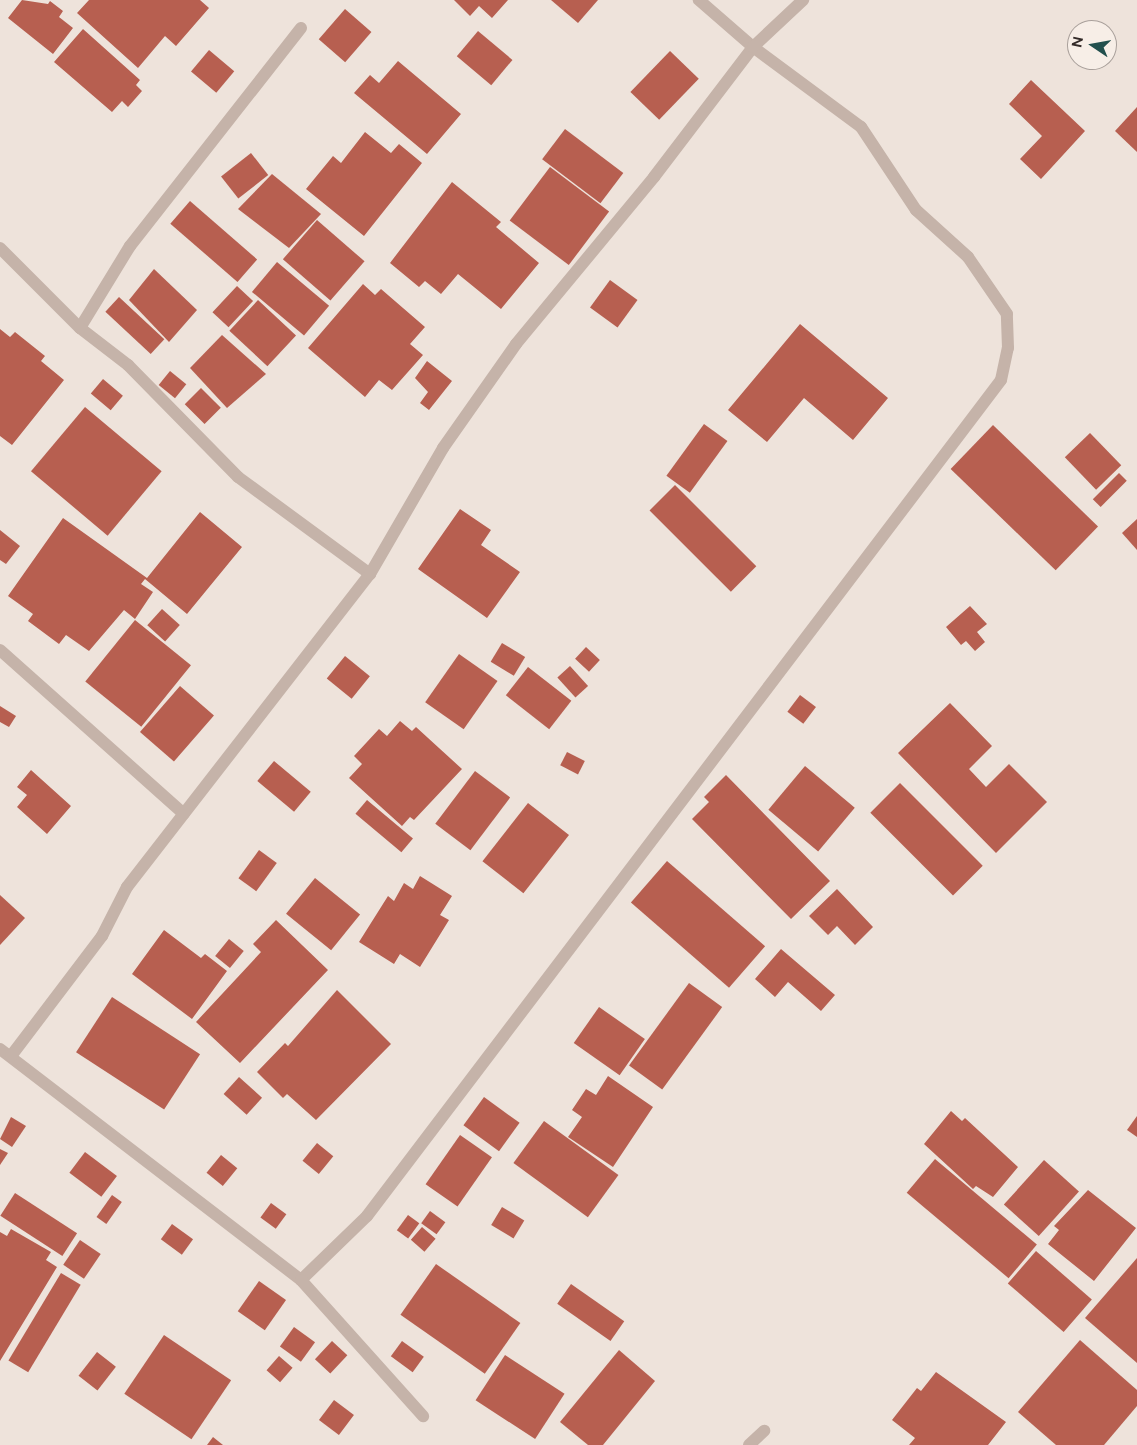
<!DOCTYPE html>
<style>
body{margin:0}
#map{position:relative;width:1137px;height:1445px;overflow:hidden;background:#eee3db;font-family:Figtree,sans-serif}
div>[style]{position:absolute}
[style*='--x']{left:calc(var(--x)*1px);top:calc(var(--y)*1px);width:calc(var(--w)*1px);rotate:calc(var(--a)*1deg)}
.building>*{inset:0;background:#b75f50;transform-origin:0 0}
.street>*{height:12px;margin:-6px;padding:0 6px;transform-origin:6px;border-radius:6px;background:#c5b3a9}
span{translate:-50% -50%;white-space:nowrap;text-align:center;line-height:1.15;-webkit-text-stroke:4.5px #f7eee7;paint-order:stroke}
.north{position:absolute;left:1067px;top:20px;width:50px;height:50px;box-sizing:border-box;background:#f7eee7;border:1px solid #a9a09b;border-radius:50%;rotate:282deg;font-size:14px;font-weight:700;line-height:20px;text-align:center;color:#332a28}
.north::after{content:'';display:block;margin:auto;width:18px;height:22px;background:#224f4d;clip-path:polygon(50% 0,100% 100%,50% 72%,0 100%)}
</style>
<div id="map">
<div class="building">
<div style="clip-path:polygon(22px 0,48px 4px,50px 1px,63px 11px,59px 17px,73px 28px,53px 54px,8px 18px)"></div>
<div style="clip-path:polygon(89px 0,200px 0,209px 8px,176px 46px,165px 36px,138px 68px,77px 13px)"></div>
<div style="clip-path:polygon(454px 0,508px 0,492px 18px,479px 6px,470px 16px)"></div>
<div style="clip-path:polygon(551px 0,598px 0,578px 23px)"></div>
<div style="left:345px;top:9px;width:35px;height:40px;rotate:41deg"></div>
<div style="clip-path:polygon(83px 29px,140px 80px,136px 85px,142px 91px,128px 107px,122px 101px,112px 112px,54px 62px)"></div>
<div style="left:478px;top:31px;width:45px;height:33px;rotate:40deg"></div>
<div style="left:209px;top:50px;width:33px;height:28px;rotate:40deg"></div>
<div style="left:670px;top:51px;width:40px;height:57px;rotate:44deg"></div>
<div style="clip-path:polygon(398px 61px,461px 114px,427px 154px,354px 93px,370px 75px,379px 83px)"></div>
<div style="clip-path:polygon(1031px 80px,1085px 131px,1041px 179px,1020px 159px,1042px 136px,1009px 104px)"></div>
<div style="clip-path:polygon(1137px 107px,1137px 152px,1115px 131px)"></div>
<div style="left:565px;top:129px;width:73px;height:38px;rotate:37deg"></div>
<div style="clip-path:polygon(365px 132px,391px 153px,399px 144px,422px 163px,364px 236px,306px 189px,333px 156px,341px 163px)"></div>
<div style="left:251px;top:153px;width:28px;height:38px;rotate:52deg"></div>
<div style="left:550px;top:167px;width:74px;height:67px;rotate:37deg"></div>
<div style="clip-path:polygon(272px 174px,321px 214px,289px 248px,238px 209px)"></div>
<div style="clip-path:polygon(452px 182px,501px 222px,496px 227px,539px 263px,501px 309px,458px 274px,441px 294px,425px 281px,419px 287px,390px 263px)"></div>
<div style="left:190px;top:201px;width:89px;height:30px;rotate:41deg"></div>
<div style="left:317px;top:220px;width:63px;height:52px;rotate:41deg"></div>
<div style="left:277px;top:262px;width:68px;height:39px;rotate:40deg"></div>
<div style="clip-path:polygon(154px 269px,197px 310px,169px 342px,129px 300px)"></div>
<div style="left:610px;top:280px;width:34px;height:34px;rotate:36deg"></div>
<div style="clip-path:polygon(363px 284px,375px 295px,381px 289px,425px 327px,410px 344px,423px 355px,392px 390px,379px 380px,365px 397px,308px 348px)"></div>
<div style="left:237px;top:286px;width:22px;height:36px;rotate:43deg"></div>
<div style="left:119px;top:297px;width:62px;height:20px;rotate:43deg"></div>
<div style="left:258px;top:300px;width:52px;height:42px;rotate:43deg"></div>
<div style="clip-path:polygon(800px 324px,888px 398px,853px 440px,804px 398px,767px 442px,728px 410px)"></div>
<div style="clip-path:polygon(0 329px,10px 337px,15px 332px,45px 356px,41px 361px,64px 380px,12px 445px,0 436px)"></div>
<div style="clip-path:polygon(222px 335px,266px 374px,227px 408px,190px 368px)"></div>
<div style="clip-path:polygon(427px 361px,452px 381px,429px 410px,420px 403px,428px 392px,415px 378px)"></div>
<div style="left:170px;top:371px;width:21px;height:18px;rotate:39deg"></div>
<div style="left:103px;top:379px;width:26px;height:19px;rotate:40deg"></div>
<div style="left:201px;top:388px;width:28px;height:23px;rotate:45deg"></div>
<div style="left:85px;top:407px;width:100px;height:84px;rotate:40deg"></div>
<div style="left:704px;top:424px;width:29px;height:64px;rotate:36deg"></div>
<div style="left:993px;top:425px;width:146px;height:61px;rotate:44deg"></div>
<div style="left:1090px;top:433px;width:45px;height:35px;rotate:46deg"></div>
<div style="left:1119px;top:473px;width:11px;height:37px;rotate:45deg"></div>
<div style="left:675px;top:485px;width:115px;height:36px;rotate:45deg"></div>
<div style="clip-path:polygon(460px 509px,491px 530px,481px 545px,520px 572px,487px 618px,418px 569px)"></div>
<div style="clip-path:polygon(200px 512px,242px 547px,187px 614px,145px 579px,141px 584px,153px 592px,135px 619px,124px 610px,89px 651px,66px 635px,59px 644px,28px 621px,33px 614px,8px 596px,63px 518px,147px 578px)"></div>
<div style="clip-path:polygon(1137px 519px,1137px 550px,1122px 533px)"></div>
<div style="clip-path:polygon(0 530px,20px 546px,6px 564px,0 560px)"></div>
<div style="clip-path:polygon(970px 606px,987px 624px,977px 632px,985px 642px,975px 651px,966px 641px,961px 645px,946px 627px)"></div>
<div style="left:162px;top:609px;width:24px;height:22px;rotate:42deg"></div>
<div style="left:135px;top:620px;width:72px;height:79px;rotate:39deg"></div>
<div style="left:502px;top:643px;width:27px;height:22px;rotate:31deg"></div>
<div style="left:586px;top:647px;width:19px;height:16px;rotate:43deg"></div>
<div style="left:459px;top:654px;width:47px;height:59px;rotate:35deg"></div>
<div style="left:345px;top:656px;width:32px;height:29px;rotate:39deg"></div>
<div style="left:570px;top:666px;width:27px;height:17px;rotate:48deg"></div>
<div style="left:528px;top:667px;width:55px;height:36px;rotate:38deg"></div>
<div style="left:180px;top:686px;width:45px;height:61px;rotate:41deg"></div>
<div style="left:800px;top:695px;width:20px;height:21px;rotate:37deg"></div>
<div style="clip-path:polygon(950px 703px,992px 746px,969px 769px,986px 787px,1009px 764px,1047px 802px,996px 853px,898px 753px)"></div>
<div style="clip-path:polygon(0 706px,16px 716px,9px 727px,0 722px)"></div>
<div style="clip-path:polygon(400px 721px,412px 731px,416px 727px,462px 769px,414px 820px,410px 817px,402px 826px,349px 778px,362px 764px,354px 756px,379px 729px,387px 736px)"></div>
<div style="left:567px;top:752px;width:20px;height:15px;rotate:27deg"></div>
<div style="left:274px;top:761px;width:48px;height:26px;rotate:40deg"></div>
<div style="left:805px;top:766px;width:65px;height:57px;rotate:40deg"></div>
<div style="clip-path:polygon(31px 770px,71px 806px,47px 834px,17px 807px,27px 795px,17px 787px)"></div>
<div style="left:475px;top:771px;width:44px;height:66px;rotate:37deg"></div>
<div style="clip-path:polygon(726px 775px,830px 881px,791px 919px,692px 819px,709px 802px,704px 797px)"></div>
<div style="left:900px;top:783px;width:117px;height:42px;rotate:45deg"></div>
<div style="left:367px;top:800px;width:60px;height:18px;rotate:40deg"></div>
<div style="left:528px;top:803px;width:52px;height:74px;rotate:38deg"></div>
<div style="left:259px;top:850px;width:22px;height:35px;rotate:36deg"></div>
<div style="left:667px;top:861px;width:130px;height:55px;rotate:41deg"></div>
<div style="clip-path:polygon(420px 876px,452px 896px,440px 915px,449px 920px,420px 967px,400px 954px,394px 964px,359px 942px,388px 896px,394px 901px,404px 883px,413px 889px)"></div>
<div style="left:315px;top:878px;width:58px;height:46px;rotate:39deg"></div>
<div style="clip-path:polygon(837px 889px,873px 927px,855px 945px,837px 926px,828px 935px,809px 916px)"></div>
<div style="clip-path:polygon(0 895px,25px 918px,0 945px)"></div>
<div style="clip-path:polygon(276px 920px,328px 970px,240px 1063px,196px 1022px,261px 952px,253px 944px)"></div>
<div style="clip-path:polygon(164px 930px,201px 958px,205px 954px,227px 971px,192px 1019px,132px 974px)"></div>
<div style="left:229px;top:939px;width:19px;height:22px;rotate:39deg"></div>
<div style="clip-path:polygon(781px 949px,835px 995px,821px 1011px,788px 982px,775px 997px,755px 979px)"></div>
<div style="left:689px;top:983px;width:41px;height:102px;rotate:36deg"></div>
<div style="clip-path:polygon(337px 990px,391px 1044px,316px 1120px,287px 1094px,283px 1098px,257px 1072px,285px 1043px,288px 1046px)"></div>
<div style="left:112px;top:997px;width:105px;height:66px;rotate:33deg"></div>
<div style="left:599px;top:1007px;width:56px;height:44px;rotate:35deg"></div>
<div style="clip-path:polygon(608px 1076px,653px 1107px,613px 1167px,568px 1137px,582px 1117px,572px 1110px,586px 1089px,596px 1095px)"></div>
<div style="left:239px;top:1077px;width:31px;height:23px;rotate:42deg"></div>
<div style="left:484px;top:1097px;width:44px;height:35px;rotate:36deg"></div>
<div style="clip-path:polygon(951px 1111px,962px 1121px,965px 1118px,1018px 1167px,993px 1197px,976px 1186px,973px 1189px,924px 1144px)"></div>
<div style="clip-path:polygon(1137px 1116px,1137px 1137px,1127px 1130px)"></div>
<div style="clip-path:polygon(11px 1117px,26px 1126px,12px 1147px,0 1139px)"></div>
<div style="left:544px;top:1121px;width:92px;height:52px;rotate:36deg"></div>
<div style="left:460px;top:1135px;width:39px;height:60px;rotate:35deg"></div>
<div style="left:317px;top:1143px;width:21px;height:23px;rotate:39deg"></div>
<div style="clip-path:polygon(0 1149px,8px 1153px,0 1165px)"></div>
<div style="left:85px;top:1152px;width:40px;height:26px;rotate:37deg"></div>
<div style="left:221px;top:1155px;width:21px;height:23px;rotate:39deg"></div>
<div style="left:935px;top:1159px;width:133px;height:44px;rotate:40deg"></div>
<div style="left:1044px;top:1160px;width:47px;height:60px;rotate:42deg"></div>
<div style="clip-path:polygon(1088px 1190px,1136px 1228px,1094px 1281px,1048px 1244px,1059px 1230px,1054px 1226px)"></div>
<div style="left:15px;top:1193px;width:74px;height:27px;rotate:33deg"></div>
<div style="left:112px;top:1195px;width:12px;height:27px;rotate:35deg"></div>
<div style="left:271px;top:1203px;width:19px;height:18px;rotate:36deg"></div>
<div style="left:502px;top:1207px;width:26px;height:21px;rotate:31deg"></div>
<div style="left:430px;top:1211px;width:19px;height:15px;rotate:36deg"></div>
<div style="left:408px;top:1215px;width:14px;height:19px;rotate:36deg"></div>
<div style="left:172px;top:1224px;width:26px;height:19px;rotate:36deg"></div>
<div style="left:422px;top:1227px;width:18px;height:17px;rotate:41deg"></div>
<div style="clip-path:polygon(11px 1229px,51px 1252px,46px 1260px,57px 1267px,0 1361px,0 1232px,7px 1236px)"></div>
<div style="left:80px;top:1240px;width:25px;height:30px;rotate:34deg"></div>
<div style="left:1036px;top:1251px;width:74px;height:43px;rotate:41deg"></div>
<div style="clip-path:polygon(1137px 1258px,1137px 1363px,1085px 1318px)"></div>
<div style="left:436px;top:1264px;width:103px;height:62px;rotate:35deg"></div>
<div style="left:61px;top:1273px;width:23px;height:102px;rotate:31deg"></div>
<div style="left:259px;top:1281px;width:33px;height:37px;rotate:35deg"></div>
<div style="left:571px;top:1284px;width:65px;height:24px;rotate:35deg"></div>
<div style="left:294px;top:1327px;width:26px;height:24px;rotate:36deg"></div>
<div style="left:164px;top:1335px;width:81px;height:71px;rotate:34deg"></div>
<div style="clip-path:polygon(1080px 1340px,1137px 1390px,1137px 1406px,1104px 1445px,1056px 1445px,1018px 1412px)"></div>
<div style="left:332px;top:1341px;width:21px;height:25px;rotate:43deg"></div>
<div style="left:402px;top:1341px;width:27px;height:19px;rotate:36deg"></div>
<div style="clip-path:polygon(619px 1350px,655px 1381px,603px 1445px,588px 1445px,560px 1422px)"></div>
<div style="left:97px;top:1352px;width:24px;height:30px;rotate:38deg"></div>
<div style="left:505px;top:1355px;width:71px;height:54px;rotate:33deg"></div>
<div style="left:279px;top:1356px;width:18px;height:19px;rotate:41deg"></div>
<div style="clip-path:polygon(936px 1372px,1006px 1422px,988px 1445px,909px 1445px,915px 1438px,892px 1420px,917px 1388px,921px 1391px)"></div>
<div style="left:334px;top:1400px;width:25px;height:25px;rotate:37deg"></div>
<div style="clip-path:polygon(213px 1437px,223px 1445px,207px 1445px)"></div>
</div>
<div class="street">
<div style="--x:301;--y:28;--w:277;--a:128.1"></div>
<div style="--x:130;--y:246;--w:96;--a:121.4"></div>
<div style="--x:80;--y:328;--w:61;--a:37.6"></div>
<div style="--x:128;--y:365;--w:157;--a:45.5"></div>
<div style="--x:238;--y:477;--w:164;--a:36.3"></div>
<div style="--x:0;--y:248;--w:113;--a:45"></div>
<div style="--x:0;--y:650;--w:246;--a:41.7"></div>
<div style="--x:0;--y:1049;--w:379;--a:37.5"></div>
<div style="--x:301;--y:1280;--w:92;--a:-44.1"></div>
<div style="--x:367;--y:1216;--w:1049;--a:-52.82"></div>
<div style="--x:1001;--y:380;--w:33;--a:-78"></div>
<div style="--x:1008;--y:348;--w:34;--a:-92"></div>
<div style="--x:1007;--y:314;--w:69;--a:-124.4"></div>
<div style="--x:968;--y:257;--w:70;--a:-137.9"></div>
<div style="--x:916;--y:210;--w:100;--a:-123.5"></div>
<div style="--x:861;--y:127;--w:134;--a:-143.5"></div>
<div style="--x:753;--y:47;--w:72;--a:-139"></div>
<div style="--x:11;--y:1056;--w:151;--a:-52.8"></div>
<div style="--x:102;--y:936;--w:55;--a:-63"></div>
<div style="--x:127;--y:887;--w:396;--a:-52.2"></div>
<div style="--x:370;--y:574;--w:146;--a:-59.9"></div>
<div style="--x:443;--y:448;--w:127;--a:-54.9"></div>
<div style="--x:516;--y:344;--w:217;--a:-50.4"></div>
<div style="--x:654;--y:177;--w:163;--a:-52.7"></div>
<div style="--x:753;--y:47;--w:69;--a:-43.2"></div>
<div style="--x:301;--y:1280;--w:183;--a:48.1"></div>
<div style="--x:749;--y:1445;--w:21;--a:-43"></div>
</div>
<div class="north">N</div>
</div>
